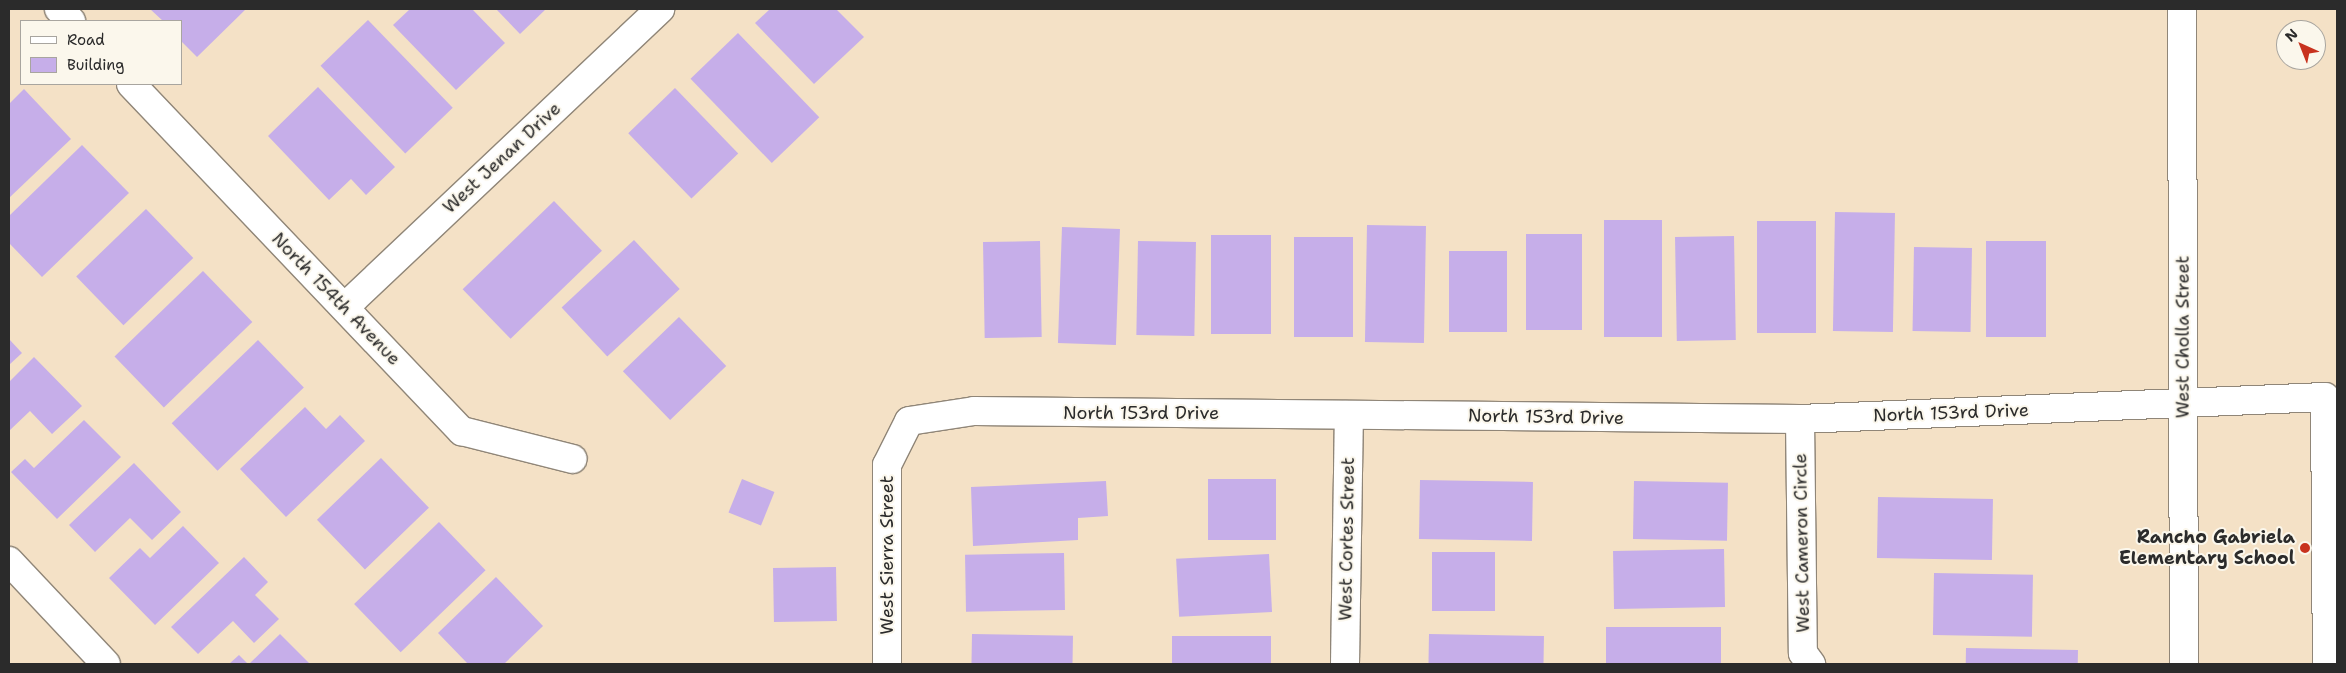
<!DOCTYPE html>
<style>
body{margin:0}
#map{position:relative;width:2346px;height:673px;overflow:hidden;background:#f4e1c6;font-family:"Shantell Sans",sans-serif}
div>[style]{position:absolute}
[style*='--x']{left:calc(var(--x)*1px);top:calc(var(--y)*1px);width:calc(var(--w)*1px);rotate:calc(var(--a)*1deg)}
.building>*{inset:0;background:#c6aee9;transform-origin:0 0}
.roads{filter:drop-shadow(1px 0 #908678) drop-shadow(-1px 0 #908678) drop-shadow(0 1px #908678) drop-shadow(0 -1px #908678)}
.minor>*{height:28px;margin:-14px;padding:0 14px;transform-origin:14px;border-radius:14px;background:#fff}
.dots>*{width:14px;height:14px;translate:-50% -50%;box-sizing:border-box;border:2px solid #fbf7ec;border-radius:50%}
span{translate:-50% -50%;white-space:nowrap;text-align:center;line-height:1.15;-webkit-text-stroke:4px #fbf7ec;paint-order:stroke}
.street-label{font-size:18px;color:#2b2b2b}
.poi-label{font-size:18px;color:#2b2b2b;font-weight:700}
.right{translate:-100% -50%;text-align:right}
.frame{position:absolute;inset:0;border:10px solid #2b2b2b;pointer-events:none}
.legend{position:absolute;left:20px;top:20px;width:162px;height:65px;box-sizing:border-box;background:#fbf7ec;border:1px solid #a8a59f;margin:0;padding:6px 9px;list-style:none;font-size:15px;color:#2b2b2b}
.legend li{display:flex;align-items:center;gap:10px;height:25px}
.legend b{width:25px;border:1px solid #a8a59f}
.north{position:absolute;left:2276px;top:20px;width:50px;height:50px;box-sizing:border-box;background:#fbf7ec;border:1px solid #a8a59f;border-radius:50%;rotate:316deg;font-size:14px;font-weight:700;line-height:20px;text-align:center;color:#2b2b2b}
.north::after{content:'';display:block;margin:auto;width:18px;height:22px;background:#c8321e;clip-path:polygon(50% 0,100% 100%,50% 72%,0 100%)}
</style>
<div id="map">
<div class="building">
<div style="clip-path:polygon(150px 9px,246px 9px,197px 57px,181px 41px,181px 21px,163px 21px)"></div>
<div style="clip-path:polygon(410px 9px,472px 9px,505px 43px,456px 90px,393px 25px)"></div>
<div style="clip-path:polygon(496px 9px,546px 9px,520px 34px)"></div>
<div style="clip-path:polygon(770px 9px,836px 9px,864px 37px,814px 84px,755px 23px)"></div>
<div style="left:368px;top:20px;width:122px;height:66px;rotate:46deg"></div>
<div style="left:738px;top:33px;width:117px;height:66px;rotate:46deg"></div>
<div style="clip-path:polygon(318px 87px,395px 167px,366px 195px,351px 179px,329px 200px,268px 136px)"></div>
<div style="left:675px;top:88px;width:91px;height:65px;rotate:46deg"></div>
<div style="clip-path:polygon(24px 89px,71px 139px,9px 198px,9px 104px)"></div>
<div style="clip-path:polygon(82px 145px,129px 193px,42px 277px,9px 243px,9px 216px)"></div>
<div style="left:554px;top:201px;width:69px;height:127px;rotate:46deg"></div>
<div style="left:146px;top:209px;width:68px;height:97px;rotate:46deg"></div>
<div style="left:1835px;top:212px;width:60px;height:119px;rotate:1deg"></div>
<div style="left:1604px;top:220px;width:58px;height:117px"></div>
<div style="left:1757px;top:221px;width:59px;height:112px"></div>
<div style="left:1367px;top:225px;width:59px;height:117px;rotate:1deg"></div>
<div style="left:1062px;top:227px;width:58px;height:116px;rotate:2deg"></div>
<div style="left:1526px;top:234px;width:56px;height:96px"></div>
<div style="left:1211px;top:235px;width:60px;height:99px"></div>
<div style="left:1734px;top:236px;width:104px;height:59px;rotate:89deg"></div>
<div style="left:1294px;top:237px;width:59px;height:100px"></div>
<div style="left:634px;top:240px;width:67px;height:99px;rotate:47deg"></div>
<div style="left:1040px;top:241px;width:96px;height:57px;rotate:89deg"></div>
<div style="left:1138px;top:241px;width:58px;height:94px;rotate:1deg"></div>
<div style="left:1986px;top:241px;width:60px;height:96px"></div>
<div style="left:1914px;top:247px;width:58px;height:84px;rotate:1deg"></div>
<div style="left:1449px;top:251px;width:58px;height:81px"></div>
<div style="left:203px;top:271px;width:71px;height:123px;rotate:46deg"></div>
<div style="left:679px;top:317px;width:68px;height:78px;rotate:46deg"></div>
<div style="clip-path:polygon(9px 339px,22px 353px,9px 365px)"></div>
<div style="left:258px;top:340px;width:66px;height:120px;rotate:46deg"></div>
<div style="clip-path:polygon(34px 357px,82px 406px,52px 434px,30px 411px,9px 431px,9px 382px)"></div>
<div style="clip-path:polygon(305px 407px,326px 429px,340px 415px,365px 441px,286px 517px,240px 469px)"></div>
<div style="clip-path:polygon(84px 420px,121px 457px,57px 519px,11px 472px,25px 459px,34px 468px)"></div>
<div style="left:381px;top:458px;width:69px;height:89px;rotate:46deg"></div>
<div style="clip-path:polygon(134px 463px,181px 512px,152px 540px,130px 518px,95px 552px,69px 525px)"></div>
<div style="left:742px;top:479px;width:35px;height:36px;rotate:22deg"></div>
<div style="left:1208px;top:479px;width:68px;height:61px"></div>
<div style="left:1420px;top:480px;width:113px;height:59px;rotate:1deg"></div>
<div style="clip-path:polygon(1106px 481px,1108px 516px,1078px 518px,1078px 540px,973px 546px,971px 487px)"></div>
<div style="left:1634px;top:481px;width:94px;height:58px;rotate:1deg"></div>
<div style="left:1878px;top:497px;width:115px;height:61px;rotate:1deg"></div>
<div style="left:439px;top:522px;width:67px;height:118px;rotate:46deg"></div>
<div style="clip-path:polygon(183px 526px,219px 563px,155px 625px,109px 578px,140px 548px,150px 558px)"></div>
<div style="left:1724px;top:549px;width:58px;height:111px;rotate:89deg"></div>
<div style="left:1432px;top:552px;width:63px;height:59px"></div>
<div style="left:1064px;top:553px;width:57px;height:99px;rotate:89deg"></div>
<div style="left:1269px;top:554px;width:58px;height:93px;rotate:87deg"></div>
<div style="clip-path:polygon(244px 557px,268px 582px,255px 595px,279px 619px,254px 643px,233px 621px,198px 654px,171px 627px)"></div>
<div style="left:836px;top:567px;width:54px;height:63px;rotate:89deg"></div>
<div style="left:1934px;top:573px;width:99px;height:62px;rotate:1deg"></div>
<div style="clip-path:polygon(496px 577px,543px 626px,504px 664px,468px 664px,438px 633px)"></div>
<div style="left:1606px;top:627px;width:115px;height:37px"></div>
<div style="clip-path:polygon(280px 634px,310px 664px,249px 664px)"></div>
<div style="left:972px;top:634px;width:101px;height:30px;rotate:1deg"></div>
<div style="left:1429px;top:634px;width:115px;height:30px;rotate:1deg"></div>
<div style="left:1172px;top:636px;width:99px;height:28px"></div>
<div style="left:1966px;top:648px;width:112px;height:16px;rotate:1deg"></div>
<div style="clip-path:polygon(239px 655px,248px 664px,229px 664px)"></div>
</div>
<div class="roads">
<div class="minor">
<div style="--x:59;--y:9;--w:17;--a:45"></div>
<div style="--x:2182;--y:9;--w:655;--a:89.83"></div>
<div style="--x:131;--y:84;--w:480;--a:46.4"></div>
<div style="--x:462;--y:431;--w:114;--a:14.2"></div>
<div style="--x:345;--y:307;--w:434;--a:-43.4"></div>
<div style="--x:1800;--y:419;--w:234;--a:89.3"></div>
<div style="--x:1803;--y:653;--w:14;--a:54"></div>
<div style="--x:9;--y:561;--w:141;--a:46.7"></div>
<div style="--x:887;--y:664;--w:199;--a:-90"></div>
<div style="--x:887;--y:465;--w:49;--a:-63.4"></div>
<div style="--x:909;--y:421;--w:66;--a:-8.7"></div>
<div style="--x:974;--y:411;--w:826;--a:0.55"></div>
<div style="--x:1800;--y:419;--w:525;--a:-2.4"></div>
<div style="--x:2325;--y:397;--w:267;--a:89.6"></div>
<div style="--x:1345;--y:664;--w:249;--a:-89.1"></div>
</div>
</div>
<div class="dots">
<div style="left:2305px;top:548px;background:#c8321e"></div>
</div>
<div class="street-label">
<span style="left:502px;top:158px;rotate:-43deg">West Jenan Drive</span>
<span style="left:336px;top:299px;rotate:46deg">North 154th Avenue</span>
<span style="left:2183px;top:337px;rotate:-90deg">West Cholla Street</span>
<span style="left:1141px;top:413px">North 153rd Drive</span>
<span style="left:1951px;top:413px;rotate:-2deg">North 153rd Drive</span>
<span style="left:1546px;top:417px;rotate:1deg">North 153rd Drive</span>
<span style="left:1347px;top:539px;rotate:-89deg">West Cortes Street</span>
<span style="left:1802px;top:543px;rotate:-91deg">West Cameron Circle</span>
<span style="left:887px;top:555px;rotate:-90deg">West Sierra Street</span>
</div>
<div class="poi-label">
<span class="right" style="left:2295px;top:548px">Rancho Gabriela<br>Elementary School</span>
</div>
<div class="frame"></div>
<ul class="legend">
<li><b style="height:6px;background:#fff"></b>Road</li>
<li><b style="height:14px;background:#c6aee9"></b>Building</li>
</ul>
<div class="north">N</div>
</div>
